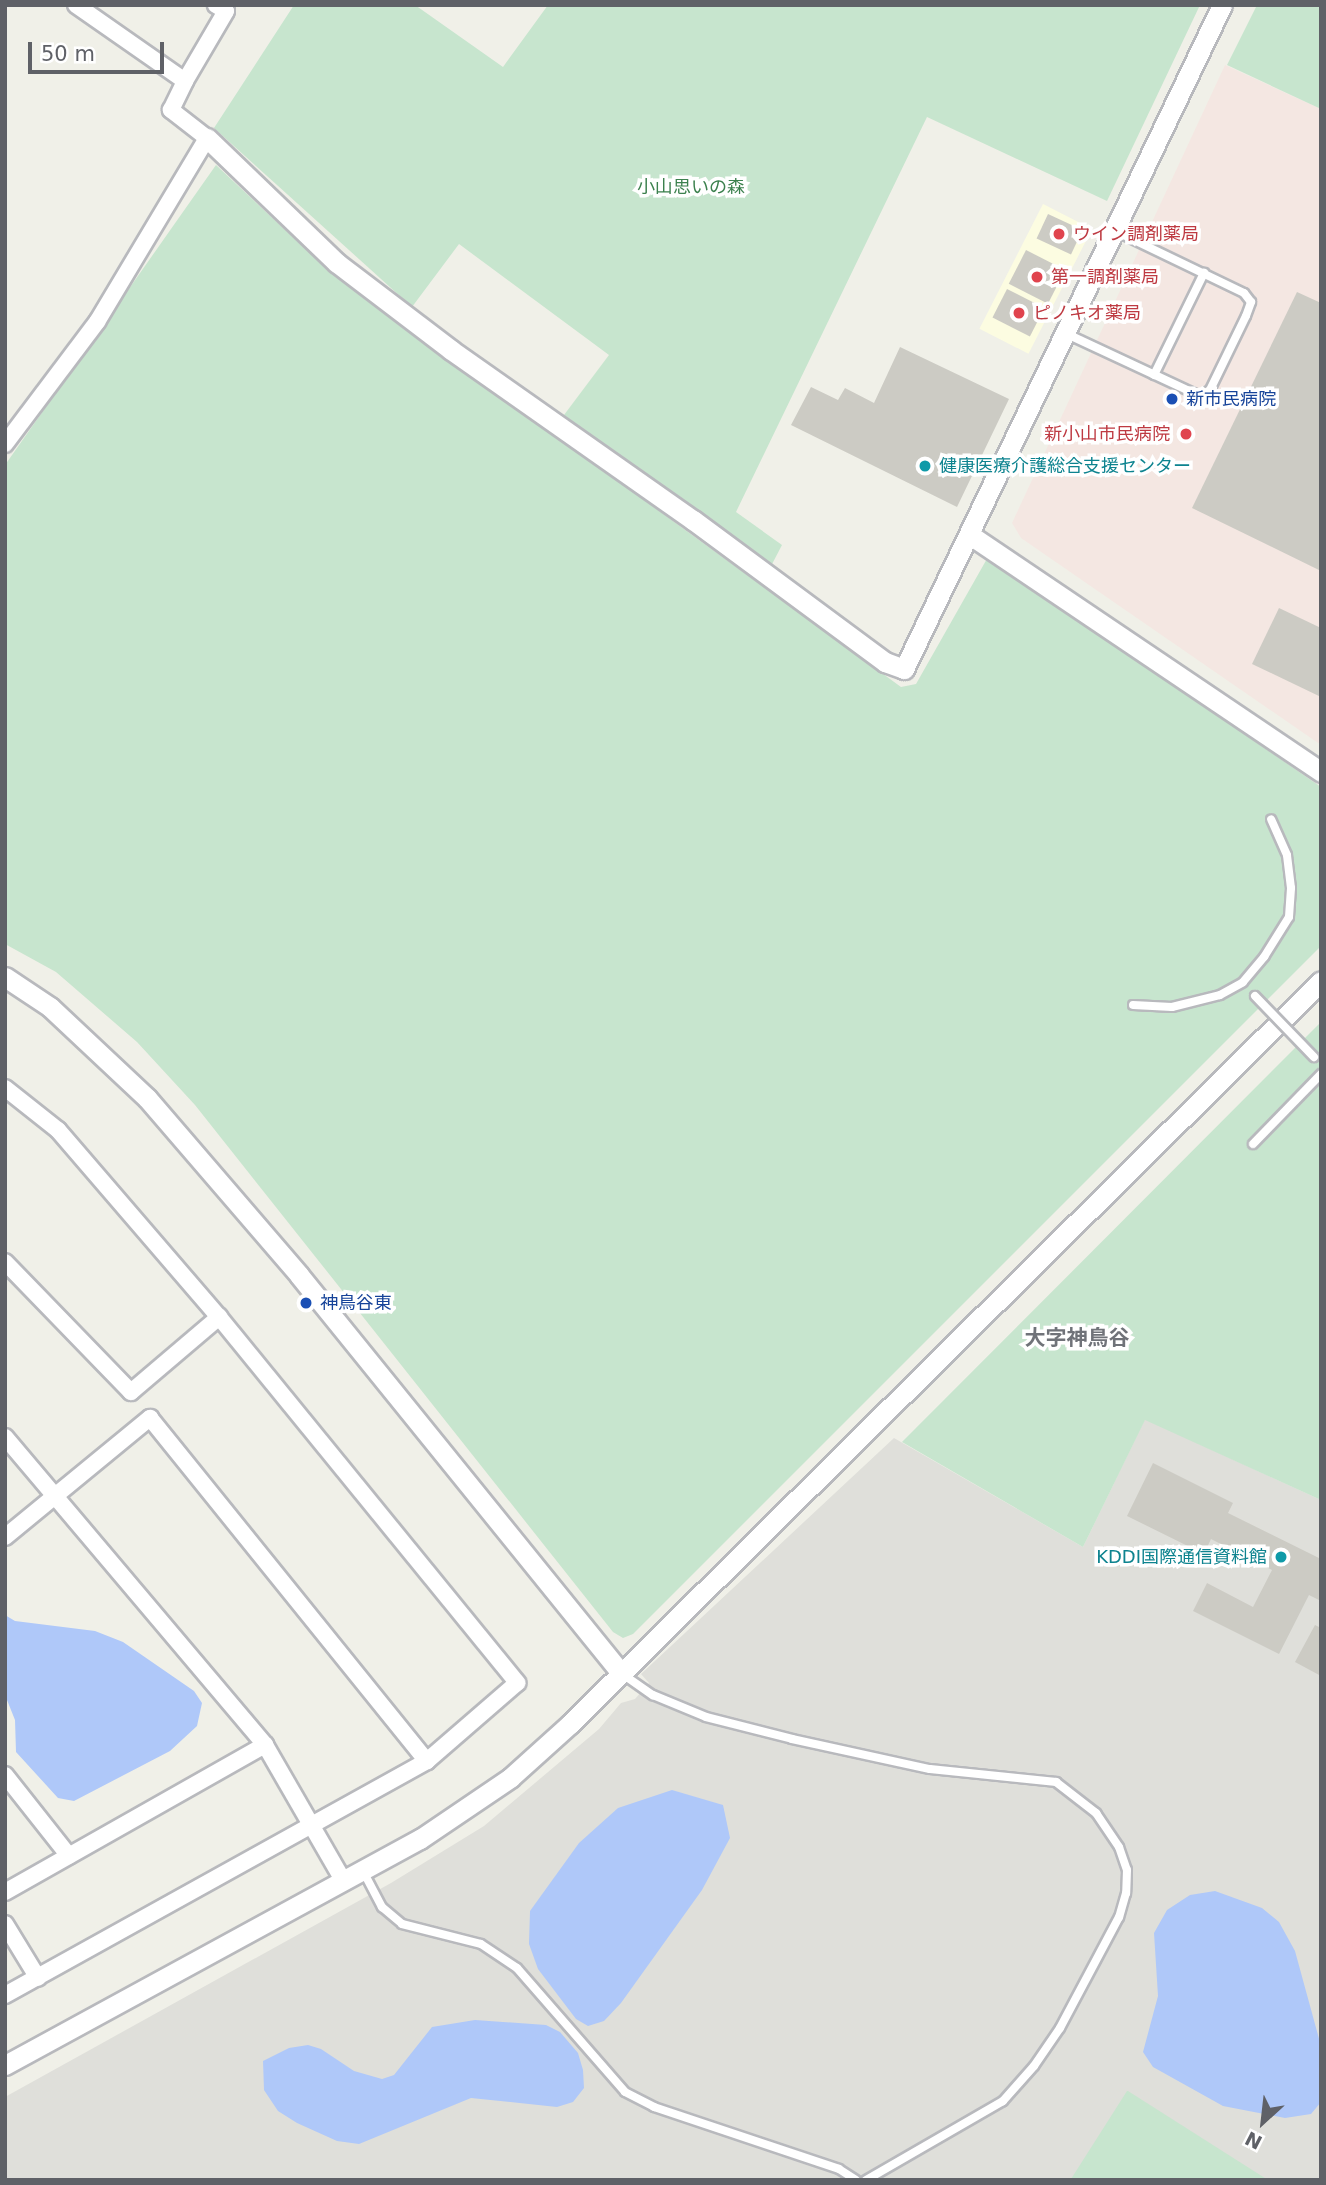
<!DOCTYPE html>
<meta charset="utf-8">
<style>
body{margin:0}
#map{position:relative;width:1326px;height:2185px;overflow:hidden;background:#f0f0e8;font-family:"DejaVu Sans","Noto Sans JP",sans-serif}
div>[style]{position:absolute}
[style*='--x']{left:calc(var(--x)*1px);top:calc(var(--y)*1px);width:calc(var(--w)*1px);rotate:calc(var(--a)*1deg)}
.commercial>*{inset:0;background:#fcfce1;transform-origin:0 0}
.industrial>*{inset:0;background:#dfdfda}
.medical>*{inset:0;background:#f4e7e2}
.green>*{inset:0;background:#c7e5ce}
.water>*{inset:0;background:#afc8f9}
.building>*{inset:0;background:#cccbc4;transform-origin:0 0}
.roads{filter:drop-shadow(2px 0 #b8b9bd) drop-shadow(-2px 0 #b8b9bd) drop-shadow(0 2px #b8b9bd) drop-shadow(0 -2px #b8b9bd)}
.service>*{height:8px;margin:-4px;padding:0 4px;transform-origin:4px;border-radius:4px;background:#fff}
.minor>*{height:16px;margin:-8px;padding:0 8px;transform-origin:8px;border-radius:8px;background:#fff}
.tertiary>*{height:19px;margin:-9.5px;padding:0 9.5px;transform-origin:9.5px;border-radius:9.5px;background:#fff}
.bridges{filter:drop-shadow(2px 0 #b8b9bd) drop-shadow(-2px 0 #b8b9bd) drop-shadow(0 2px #b8b9bd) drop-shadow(0 -2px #b8b9bd)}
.service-bridge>*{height:8px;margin:-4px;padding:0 4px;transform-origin:4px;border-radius:4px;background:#fff}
.dots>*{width:19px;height:19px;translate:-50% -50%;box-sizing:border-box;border:4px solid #fff;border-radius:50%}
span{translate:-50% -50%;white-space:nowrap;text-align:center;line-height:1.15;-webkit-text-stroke:7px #fff;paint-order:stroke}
.park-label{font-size:18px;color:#3c814e}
.health-label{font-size:18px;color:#be3a42}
.left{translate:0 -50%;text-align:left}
.right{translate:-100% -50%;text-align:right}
.transit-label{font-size:18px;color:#164399}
.culture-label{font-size:18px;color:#0d838f}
.quarter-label{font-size:21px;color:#707379;font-weight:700}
.frame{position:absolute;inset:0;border:7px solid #5f6167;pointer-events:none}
.north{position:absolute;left:1228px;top:2087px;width:70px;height:70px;-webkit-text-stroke:5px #fff;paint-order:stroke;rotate:207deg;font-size:19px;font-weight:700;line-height:28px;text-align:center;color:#5f6167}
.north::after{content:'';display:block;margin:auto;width:24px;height:32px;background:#5f6167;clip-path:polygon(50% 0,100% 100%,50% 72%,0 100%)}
.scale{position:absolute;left:28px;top:42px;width:136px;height:32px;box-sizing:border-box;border:4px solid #5f6167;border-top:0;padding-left:9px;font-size:21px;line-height:24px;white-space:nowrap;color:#5f6167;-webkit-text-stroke:5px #fff;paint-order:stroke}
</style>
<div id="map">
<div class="commercial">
<div style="left:1043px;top:204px;width:55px;height:140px;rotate:27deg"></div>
</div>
<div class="industrial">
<div style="clip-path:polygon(1145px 1419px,1321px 1500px,1321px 2180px,5px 2180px,5px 2097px,391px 1883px,484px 1826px,599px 1729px,621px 1703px,635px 1699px,649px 1683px,641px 1674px,894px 1438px,1083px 1547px)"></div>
</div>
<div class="medical">
<div style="clip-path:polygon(1225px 65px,1321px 109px,1321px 745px,1021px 538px,1012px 523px)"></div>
</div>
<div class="green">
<div style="clip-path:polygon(294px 5px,415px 5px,503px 67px,548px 5px,1200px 5px,1107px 201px,927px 117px,736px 512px,782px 545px,770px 568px,564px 415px,609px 355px,459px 244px,412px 307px,214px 128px)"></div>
<div style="clip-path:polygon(1257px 5px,1321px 5px,1321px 109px,1227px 65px)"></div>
<div style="clip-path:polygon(216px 165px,328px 270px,901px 687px,916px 684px,988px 557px,1321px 787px,1321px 946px,633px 1634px,623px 1638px,613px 1632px,195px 1105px,137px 1042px,56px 972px,5px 944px,5px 465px)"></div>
<div style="clip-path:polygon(1321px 1022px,1321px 1500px,1145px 1420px,1083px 1547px,902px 1442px)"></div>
<div style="clip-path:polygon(1127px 2091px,1128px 2091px,1268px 2180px,1071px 2179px)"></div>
</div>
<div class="water">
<div style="clip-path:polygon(5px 1615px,15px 1621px,95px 1631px,123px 1642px,194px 1691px,202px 1703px,197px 1726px,170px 1751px,74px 1801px,58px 1798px,16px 1752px,15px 1720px,5px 1695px)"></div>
<div style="clip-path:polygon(672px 1790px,723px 1805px,730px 1838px,702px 1890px,621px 2003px,604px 2021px,588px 2026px,576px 2019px,538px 1969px,529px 1944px,530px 1911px,579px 1843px,618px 1808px)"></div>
<div style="clip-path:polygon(1215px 1891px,1262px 1908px,1279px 1922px,1295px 1951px,1321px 2046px,1321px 2102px,1311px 2114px,1285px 2118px,1223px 2106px,1153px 2067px,1143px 2052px,1158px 1996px,1154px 1933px,1167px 1910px,1190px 1895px)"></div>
<div style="clip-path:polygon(475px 2020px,546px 2025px,560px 2032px,578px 2053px,583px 2070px,584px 2088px,573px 2102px,557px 2107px,471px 2098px,359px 2144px,337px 2141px,297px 2123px,278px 2111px,264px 2090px,263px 2061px,289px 2048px,308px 2045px,321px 2049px,354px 2071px,382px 2079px,394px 2075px,432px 2027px)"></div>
</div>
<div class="building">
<div style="left:1048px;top:214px;width:38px;height:27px;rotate:25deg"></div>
<div style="left:1026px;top:250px;width:44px;height:38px;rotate:27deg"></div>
<div style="left:1007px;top:289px;width:42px;height:32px;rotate:27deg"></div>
<div style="clip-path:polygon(1297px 292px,1321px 303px,1321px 571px,1192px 508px)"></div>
<div style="clip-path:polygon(900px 347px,1009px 399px,957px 507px,791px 425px,811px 387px,838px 400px,845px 388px,874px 403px)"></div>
<div style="clip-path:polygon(1279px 608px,1321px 628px,1321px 697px,1252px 664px)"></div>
<div style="clip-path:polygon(1153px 1463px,1233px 1503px,1228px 1513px,1321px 1559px,1321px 1601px,1309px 1595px,1279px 1654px,1193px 1611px,1207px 1583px,1253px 1607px,1272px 1570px,1211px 1539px,1204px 1554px,1127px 1516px)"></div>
<div style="clip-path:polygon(1315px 1625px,1321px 1628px,1321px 1676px,1295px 1662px)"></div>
</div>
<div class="roads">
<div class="service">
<div style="--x:1067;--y:334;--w:147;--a:25"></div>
<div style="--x:1200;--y:396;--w:12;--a:-31"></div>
<div style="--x:1210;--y:390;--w:82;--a:-64.1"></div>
<div style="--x:1246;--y:316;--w:15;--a:-70"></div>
<div style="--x:1251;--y:302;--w:11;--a:-128"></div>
<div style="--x:1244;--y:293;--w:143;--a:-154.3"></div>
<div style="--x:1154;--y:375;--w:114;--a:-63.9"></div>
<div style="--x:1133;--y:1005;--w:39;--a:3"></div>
<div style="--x:1172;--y:1007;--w:49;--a:-14"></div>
<div style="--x:1220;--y:995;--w:26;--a:-29"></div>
<div style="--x:1243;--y:982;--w:33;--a:-50"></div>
<div style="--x:1264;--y:957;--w:47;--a:-58"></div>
<div style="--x:1289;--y:917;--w:29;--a:-86"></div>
<div style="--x:1291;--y:888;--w:33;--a:-97"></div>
<div style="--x:1287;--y:855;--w:39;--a:-114"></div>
<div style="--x:1253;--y:1144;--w:98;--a:-45.8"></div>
<div style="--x:621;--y:1673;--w:39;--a:35"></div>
<div style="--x:653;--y:1695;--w:57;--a:22.5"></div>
<div style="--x:706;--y:1717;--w:89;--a:14.3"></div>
<div style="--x:792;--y:1739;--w:141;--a:12.3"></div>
<div style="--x:930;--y:1769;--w:127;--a:5.9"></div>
<div style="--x:1056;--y:1782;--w:51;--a:37.8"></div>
<div style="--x:1096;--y:1813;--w:41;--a:55.9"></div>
<div style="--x:1119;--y:1847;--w:24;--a:71"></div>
<div style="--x:1127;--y:1870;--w:23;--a:92"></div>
<div style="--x:1126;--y:1893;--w:25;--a:106"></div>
<div style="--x:1119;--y:1917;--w:126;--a:118"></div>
<div style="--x:1060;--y:2028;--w:46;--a:124.4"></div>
<div style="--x:1034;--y:2066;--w:47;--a:131.5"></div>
<div style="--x:1003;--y:2101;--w:158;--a:150"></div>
<div style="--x:363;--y:1871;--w:41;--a:62.2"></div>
<div style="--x:382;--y:1907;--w:26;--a:40"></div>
<div style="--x:402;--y:1924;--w:81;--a:14.2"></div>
<div style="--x:481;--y:1944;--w:43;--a:33.7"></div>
<div style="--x:517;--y:1968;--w:164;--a:48.9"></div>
<div style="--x:625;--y:2092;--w:33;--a:27"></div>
<div style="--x:654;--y:2107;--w:195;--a:18.5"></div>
<div style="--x:839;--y:2169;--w:20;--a:33"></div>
</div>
<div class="minor">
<div style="--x:185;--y:81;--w:81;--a:-59.6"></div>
<div style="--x:226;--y:11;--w:12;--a:-149"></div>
<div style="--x:5;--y:444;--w:153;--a:-53"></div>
<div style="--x:97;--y:322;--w:214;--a:-59.1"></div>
<div style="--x:207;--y:138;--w:46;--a:-142.1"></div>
<div style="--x:171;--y:110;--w:32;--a:-64"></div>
<div style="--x:185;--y:81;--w:133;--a:-145.1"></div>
<div style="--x:5;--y:1088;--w:68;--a:38.4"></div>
<div style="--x:58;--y:1130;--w:247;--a:49.3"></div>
<div style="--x:219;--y:1317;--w:472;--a:50.8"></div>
<div style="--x:517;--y:1683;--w:119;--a:139.1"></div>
<div style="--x:427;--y:1761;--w:483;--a:151"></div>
<div style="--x:5;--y:1262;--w:181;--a:45.9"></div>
<div style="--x:131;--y:1392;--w:116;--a:-40.4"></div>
<div style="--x:5;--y:1437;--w:403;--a:49.8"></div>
<div style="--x:265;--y:1745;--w:158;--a:60"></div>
<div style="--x:5;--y:1537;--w:188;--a:-39.4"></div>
<div style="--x:150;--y:1418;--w:441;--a:51.1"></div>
<div style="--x:5;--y:1775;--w:103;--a:51.7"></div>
<div style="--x:5;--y:1892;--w:299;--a:-29.5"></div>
<div style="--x:5;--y:1924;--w:63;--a:58.6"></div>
</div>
<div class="tertiary">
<div style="--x:207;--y:138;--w:180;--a:43.9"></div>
<div style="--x:337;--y:263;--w:143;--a:37.3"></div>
<div style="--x:451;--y:350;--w:296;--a:35.1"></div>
<div style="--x:693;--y:520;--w:239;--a:36.5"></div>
<div style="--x:885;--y:662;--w:20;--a:20"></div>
<div style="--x:904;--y:669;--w:736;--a:-64.41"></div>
<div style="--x:970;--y:535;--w:424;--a:34"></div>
<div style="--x:5;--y:977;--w:54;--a:33.7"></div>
<div style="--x:50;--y:1007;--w:133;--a:43.2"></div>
<div style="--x:147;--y:1098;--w:233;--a:49.3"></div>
<div style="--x:299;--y:1275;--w:512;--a:51.03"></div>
<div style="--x:5;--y:2065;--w:473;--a:-28.6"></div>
<div style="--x:420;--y:1839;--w:109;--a:-34.1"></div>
<div style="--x:510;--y:1778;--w:81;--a:-42"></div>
<div style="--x:570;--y:1724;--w:1056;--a:-44.69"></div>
</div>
</div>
<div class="bridges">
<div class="service-bridge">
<div style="--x:1255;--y:996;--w:85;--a:46"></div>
</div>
</div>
<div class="dots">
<div style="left:1059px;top:234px;background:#e0444e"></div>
<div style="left:1037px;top:277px;background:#e0444e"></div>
<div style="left:1019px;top:313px;background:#e0444e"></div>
<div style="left:1172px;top:399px;background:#1a4fb4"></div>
<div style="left:1186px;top:434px;background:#e0444e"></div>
<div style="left:925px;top:466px;background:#0f9aa8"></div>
<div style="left:306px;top:1303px;background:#1a4fb4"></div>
<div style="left:1281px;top:1557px;background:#0f9aa8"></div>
</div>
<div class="park-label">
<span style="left:691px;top:187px">小山思いの森</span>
</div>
<div class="health-label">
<span class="left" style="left:1073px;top:234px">ウイン調剤薬局</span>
<span class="left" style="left:1051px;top:277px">第一調剤薬局</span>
<span class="left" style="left:1033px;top:313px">ピノキオ薬局</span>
<span class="right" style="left:1170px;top:434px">新小山市民病院</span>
</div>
<div class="transit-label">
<span class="left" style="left:1186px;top:399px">新市民病院</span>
<span class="left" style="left:320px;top:1303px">神鳥谷東</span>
</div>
<div class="culture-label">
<span class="left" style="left:939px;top:466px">健康医療介護総合支援センター</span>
<span class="right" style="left:1267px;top:1557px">KDDI国際通信資料館</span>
</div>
<div class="quarter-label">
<span style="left:1077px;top:1338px">大字神鳥谷</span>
</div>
<div class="frame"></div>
<div class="north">N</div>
<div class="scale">50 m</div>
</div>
